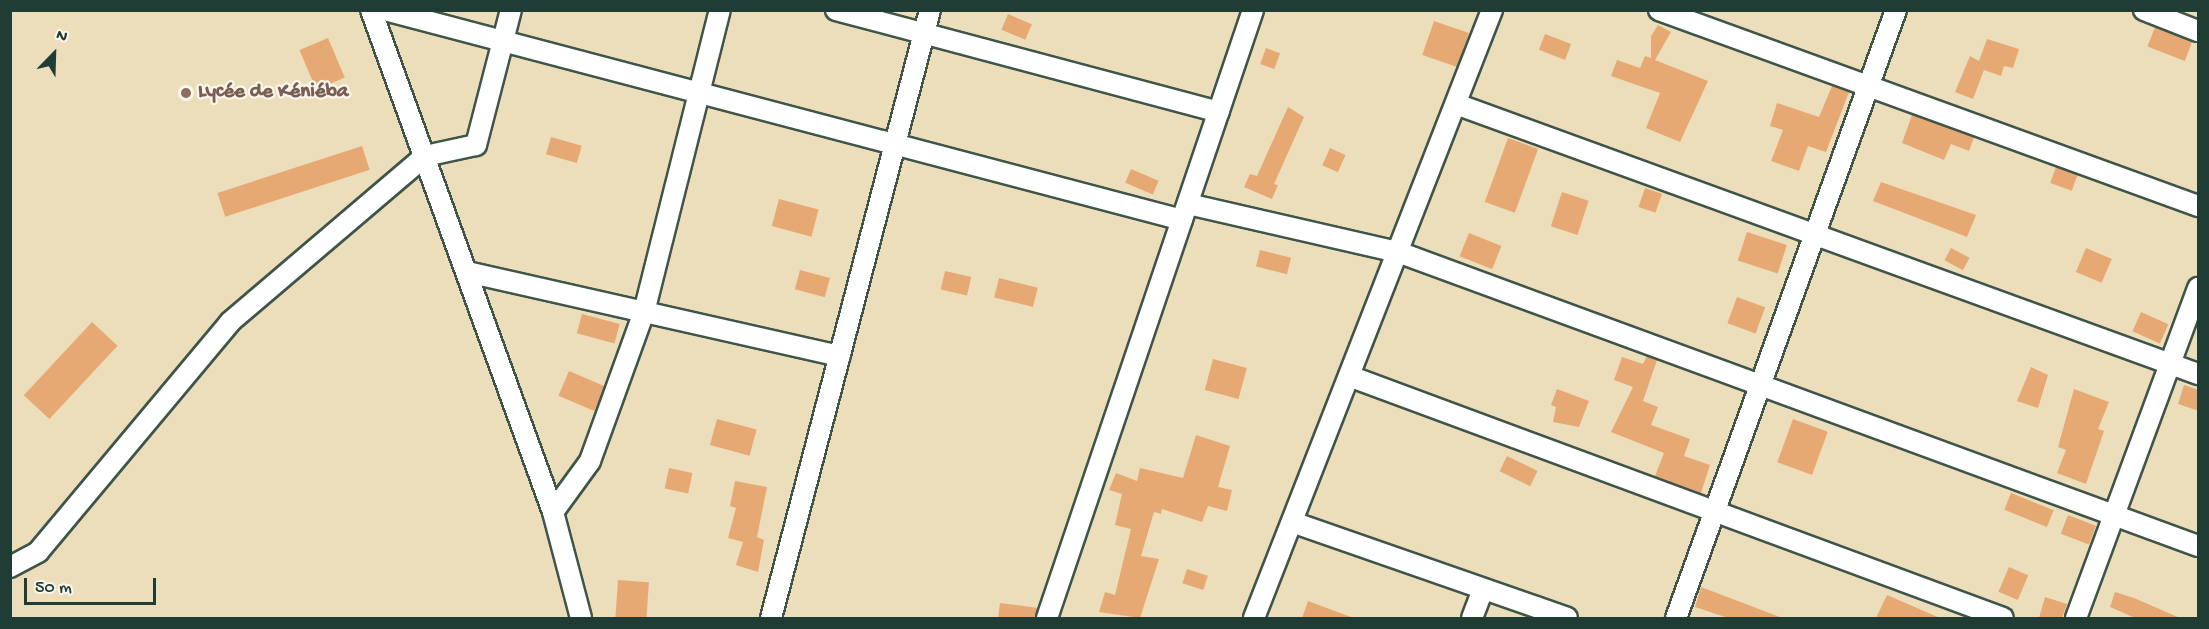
<!DOCTYPE html>
<meta charset="utf-8">
<style>
body{margin:0}
#map{position:relative;width:2209px;height:629px;overflow:hidden;background:#ecdebb;font-family:"Gochi Hand",sans-serif}
div>[style]{position:absolute}
[style*='--x']{left:calc(var(--x)*1px);top:calc(var(--y)*1px);width:calc(var(--w)*1px);rotate:calc(var(--a)*1deg)}
.building>*{inset:0;background:#e7a974;transform-origin:0 0}
.roads{filter:drop-shadow(2px 0 #3e5548) drop-shadow(-2px 0 #3e5548) drop-shadow(0 2px #3e5548) drop-shadow(0 -2px #3e5548)}
.street>*{height:20px;margin:-10px;padding:0 10px;transform-origin:10px;border-radius:10px;background:#fff}
.dots>*{width:16px;height:16px;translate:-50% -50%;box-sizing:border-box;border:3px solid #fbf7ec;border-radius:50%}
span{translate:-50% -50%;white-space:nowrap;text-align:center;line-height:1.15;-webkit-text-stroke:4.5px #fbf7ec;paint-order:stroke}
.education-label{font-size:21px;color:#785e54;font-weight:700}
.left{translate:0 -50%;text-align:left}
.frame{position:absolute;inset:0;border:12px solid #1f3d34;pointer-events:none}
.north{position:absolute;left:24px;top:24px;width:60px;height:60px;-webkit-text-stroke:4px #fbf7ec;paint-order:stroke;rotate:23deg;font-size:16px;font-weight:700;line-height:24px;text-align:center;color:#1f3d34}
.north::after{content:'';display:block;margin:auto;width:21px;height:27px;background:#1f3d34;clip-path:polygon(50% 0,100% 100%,50% 72%,0 100%)}
.scale{position:absolute;left:24px;top:578px;width:132px;height:27px;box-sizing:border-box;border:3px solid #1f3d34;border-top:0;padding-left:8px;font-size:18px;line-height:21px;white-space:nowrap;color:#1f3d34;-webkit-text-stroke:4px #fbf7ec;paint-order:stroke}
</style>
<div id="map">
<div class="building">
<div style="left:1008px;top:14px;width:26px;height:17px;rotate:23deg"></div>
<div style="left:1434px;top:21px;width:37px;height:36px;rotate:19deg"></div>
<div style="clip-path:polygon(1658px 25px,1671px 32px,1655px 60px,1708px 81px,1680px 142px,1646px 128px,1660px 93px,1611px 76px,1617px 60px,1640px 68px,1645px 56px,1651px 58px,1651px 36px)"></div>
<div style="left:2155px;top:27px;width:40px;height:21px;rotate:21deg"></div>
<div style="left:1545px;top:34px;width:28px;height:17px;rotate:21deg"></div>
<div style="left:328px;top:38px;width:43px;height:31px;rotate:67deg"></div>
<div style="clip-path:polygon(1987px 39px,2019px 49px,2013px 68px,2004px 66px,2001px 76px,1984px 70px,1973px 99px,1955px 92px,1970px 56px,1979px 61px)"></div>
<div style="left:1266px;top:48px;width:15px;height:17px;rotate:20deg"></div>
<div style="clip-path:polygon(1832px 86px,1849px 92px,1826px 152px,1808px 146px,1799px 171px,1771px 161px,1783px 130px,1770px 126px,1777px 103px,1819px 117px)"></div>
<div style="clip-path:polygon(1288px 107px,1304px 117px,1274px 184px,1278px 185px,1272px 199px,1244px 187px,1250px 174px,1257px 176px)"></div>
<div style="clip-path:polygon(1912px 115px,1974px 137px,1969px 151px,1951px 144px,1944px 160px,1902px 143px)"></div>
<div style="left:551px;top:137px;width:32px;height:18px;rotate:16deg"></div>
<div style="left:1508px;top:138px;width:32px;height:68px;rotate:20deg"></div>
<div style="left:362px;top:146px;width:25px;height:152px;rotate:72deg"></div>
<div style="left:1330px;top:148px;width:17px;height:19px;rotate:24deg"></div>
<div style="left:2056px;top:167px;width:23px;height:17px;rotate:20deg"></div>
<div style="left:1131px;top:169px;width:30px;height:15px;rotate:23deg"></div>
<div style="clip-path:polygon(1881px 182px,1976px 215px,1967px 237px,1873px 201px)"></div>
<div style="left:1645px;top:188px;width:18px;height:20px;rotate:19deg"></div>
<div style="left:1562px;top:192px;width:28px;height:36px;rotate:18deg"></div>
<div style="left:779px;top:199px;width:41px;height:28px;rotate:15deg"></div>
<div style="left:1747px;top:232px;width:42px;height:30px;rotate:18deg"></div>
<div style="left:1469px;top:233px;width:35px;height:25px;rotate:22deg"></div>
<div style="left:1951px;top:248px;width:21px;height:14px;rotate:28deg"></div>
<div style="left:2086px;top:248px;width:28px;height:26px;rotate:23deg"></div>
<div style="left:1260px;top:250px;width:32px;height:17px;rotate:14deg"></div>
<div style="left:800px;top:270px;width:31px;height:20px;rotate:15deg"></div>
<div style="left:945px;top:271px;width:27px;height:19px;rotate:13deg"></div>
<div style="left:999px;top:278px;width:40px;height:20px;rotate:14deg"></div>
<div style="left:1737px;top:297px;width:30px;height:28px;rotate:20deg"></div>
<div style="left:2141px;top:312px;width:30px;height:21px;rotate:24deg"></div>
<div style="left:582px;top:314px;width:39px;height:20px;rotate:15deg"></div>
<div style="left:92px;top:322px;width:35px;height:100px;rotate:43deg"></div>
<div style="clip-path:polygon(1647px 356px,1657px 360px,1643px 401px,1658px 407px,1651px 425px,1690px 439px,1684px 456px,1710px 465px,1701px 493px,1655px 476px,1664px 453px,1611px 432px,1633px 387px,1614px 380px,1622px 357px,1643px 364px)"></div>
<div style="left:1213px;top:359px;width:35px;height:32px;rotate:15deg"></div>
<div style="clip-path:polygon(2031px 367px,2048px 375px,2038px 408px,2017px 401px)"></div>
<div style="left:569px;top:371px;width:39px;height:27px;rotate:23deg"></div>
<div style="clip-path:polygon(2184px 385px,2199px 390px,2199px 411px,2178px 404px)"></div>
<div style="clip-path:polygon(1557px 389px,1589px 401px,1579px 427px,1553px 422px,1556px 407px,1551px 405px)"></div>
<div style="clip-path:polygon(2074px 389px,2109px 402px,2098px 429px,2104px 431px,2086px 484px,2057px 473px,2066px 450px,2058px 447px)"></div>
<div style="left:717px;top:419px;width:41px;height:27px;rotate:15deg"></div>
<div style="left:1793px;top:419px;width:37px;height:46px;rotate:20deg"></div>
<div style="clip-path:polygon(1196px 435px,1230px 446px,1218px 487px,1232px 490px,1227px 511px,1208px 506px,1202px 522px,1162px 509px,1161px 514px,1154px 512px,1141px 556px,1159px 559px,1140px 618px,1099px 612px,1105px 592px,1115px 595px,1131px 529px,1115px 525px,1122px 494px,1109px 490px,1116px 473px,1137px 481px,1140px 468px,1183px 478px)"></div>
<div style="left:1507px;top:456px;width:34px;height:17px;rotate:26deg"></div>
<div style="left:669px;top:468px;width:24px;height:21px;rotate:12deg"></div>
<div style="clip-path:polygon(735px 481px,767px 487px,757px 537px,764px 540px,758px 572px,736px 565px,743px 542px,728px 538px,736px 508px,730px 506px)"></div>
<div style="left:2011px;top:493px;width:46px;height:18px;rotate:22deg"></div>
<div style="left:2068px;top:515px;width:30px;height:20px;rotate:21deg"></div>
<div style="left:2009px;top:567px;width:21px;height:27px;rotate:23deg"></div>
<div style="left:1187px;top:569px;width:22px;height:15px;rotate:18deg"></div>
<div style="left:618px;top:580px;width:31px;height:38px;rotate:4deg"></div>
<div style="clip-path:polygon(1701px 587px,1780px 617px,1780px 618px,1728px 618px,1695px 607px)"></div>
<div style="clip-path:polygon(2115px 592px,2134px 598px,2180px 618px,2135px 618px,2110px 607px)"></div>
<div style="clip-path:polygon(1887px 595px,1940px 618px,1876px 618px)"></div>
<div style="clip-path:polygon(2045px 597px,2067px 604px,2062px 618px,2039px 618px)"></div>
<div style="clip-path:polygon(1308px 601px,1351px 617px,1350px 618px,1302px 618px)"></div>
<div style="clip-path:polygon(1000px 603px,1038px 608px,1035px 618px,998px 618px)"></div>
</div>
<div class="roads">
<div class="street">
<div style="--x:371;--y:10;--w:534;--a:70.07"></div>
<div style="--x:553;--y:512;--w:110;--a:75.2"></div>
<div style="--x:385;--y:10;--w:824;--a:14.76"></div>
<div style="--x:836;--y:10;--w:396;--a:14.9"></div>
<div style="--x:1659;--y:10;--w:574;--a:19.98"></div>
<div style="--x:2144;--y:10;--w:58;--a:21.3"></div>
<div style="--x:1456;--y:104;--w:790;--a:20"></div>
<div style="--x:1188;--y:204;--w:215;--a:12.9"></div>
<div style="--x:1398;--y:252;--w:852;--a:20.18"></div>
<div style="--x:467;--y:272;--w:382;--a:12.7"></div>
<div style="--x:1349;--y:376;--w:697;--a:20.31"></div>
<div style="--x:553;--y:512;--w:63;--a:-54"></div>
<div style="--x:590;--y:461;--w:158;--a:-70.1"></div>
<div style="--x:644;--y:312;--w:311;--a:-75.9"></div>
<div style="--x:1292;--y:522;--w:291;--a:19.2"></div>
<div style="--x:10;--y:567;--w:32;--a:-28"></div>
<div style="--x:38;--y:552;--w:300;--a:-50.1"></div>
<div style="--x:230;--y:322;--w:256;--a:-40.4"></div>
<div style="--x:425;--y:156;--w:52;--a:-12.2"></div>
<div style="--x:476;--y:145;--w:139;--a:-75.5"></div>
<div style="--x:771;--y:618;--w:628;--a:-75.34"></div>
<div style="--x:1047;--y:618;--w:642;--a:-71.28"></div>
<div style="--x:1254;--y:618;--w:653;--a:-68.62"></div>
<div style="--x:1472;--y:618;--w:31;--a:-69"></div>
<div style="--x:1676;--y:618;--w:647;--a:-70.11"></div>
<div style="--x:2076;--y:618;--w:352;--a:-69.7"></div>
</div>
</div>
<div class="dots">
<div style="left:186px;top:93px;background:#8d6e63"></div>
</div>
<div class="education-label">
<span class="left" style="left:198px;top:93px">Lycée de Kéniéba</span>
</div>
<div class="frame"></div>
<div class="north">N</div>
<div class="scale">50 m</div>
</div>
